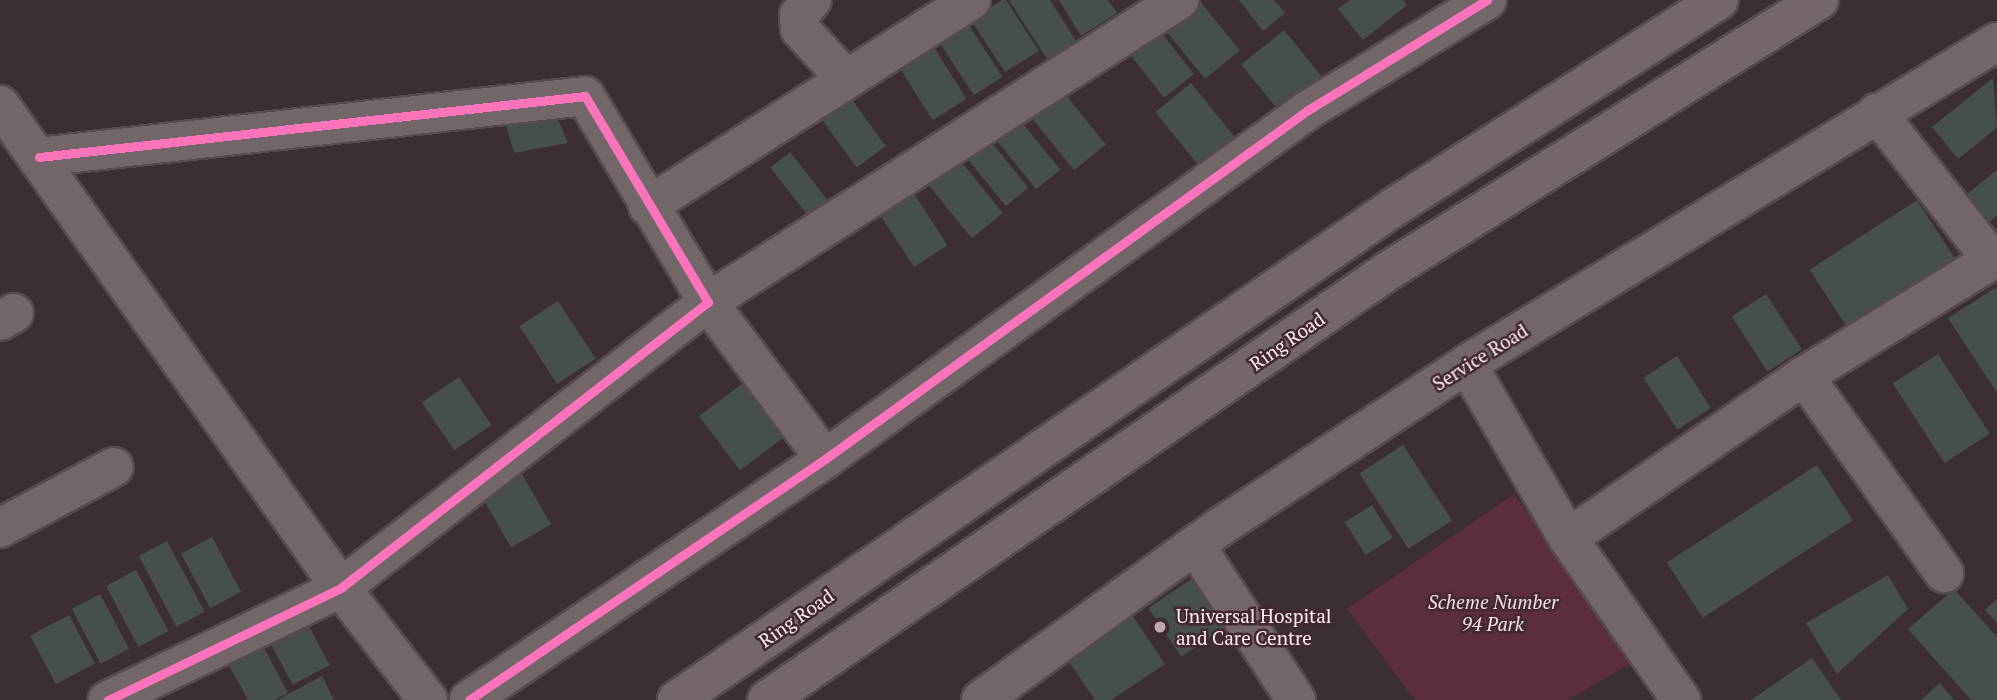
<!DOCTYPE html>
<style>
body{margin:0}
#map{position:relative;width:1997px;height:700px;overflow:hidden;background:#3b2f32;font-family:"PT Serif",serif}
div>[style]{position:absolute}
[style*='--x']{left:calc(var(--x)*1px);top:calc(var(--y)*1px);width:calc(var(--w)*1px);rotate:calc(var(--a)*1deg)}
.green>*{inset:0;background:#5a2e3d}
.building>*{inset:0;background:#474f4a;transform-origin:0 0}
.roads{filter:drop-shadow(2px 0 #564b4e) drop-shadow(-2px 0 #564b4e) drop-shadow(0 2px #564b4e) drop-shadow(0 -2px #564b4e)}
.minor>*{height:38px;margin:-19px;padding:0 19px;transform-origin:19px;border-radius:19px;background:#726669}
.major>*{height:38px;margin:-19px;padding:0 19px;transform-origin:19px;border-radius:19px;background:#746669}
.cycleway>*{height:9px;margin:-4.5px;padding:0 4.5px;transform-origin:4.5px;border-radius:4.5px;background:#fb73b8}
.dots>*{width:19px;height:19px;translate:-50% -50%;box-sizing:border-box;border:4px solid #412930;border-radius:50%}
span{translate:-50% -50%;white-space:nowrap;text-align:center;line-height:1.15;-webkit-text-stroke:5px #412930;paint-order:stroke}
.street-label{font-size:19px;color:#feeef2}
.park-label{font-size:19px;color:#f6dde4;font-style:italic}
.poi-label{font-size:19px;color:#feeef2}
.left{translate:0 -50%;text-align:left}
</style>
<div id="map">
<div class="green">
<div style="clip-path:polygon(1514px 494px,1635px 661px,1568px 700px,1415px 700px,1347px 609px)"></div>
</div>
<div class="building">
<div style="clip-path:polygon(1002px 0,1006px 0,1039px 51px,1005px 72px,971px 20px)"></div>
<div style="clip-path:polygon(1009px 0,1050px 0,1076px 41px,1047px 59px)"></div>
<div style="clip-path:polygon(1059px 0,1108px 0,1117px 13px,1081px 36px)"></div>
<div style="left:1199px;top:0;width:65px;height:45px;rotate:51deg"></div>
<div style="clip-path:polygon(1239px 0,1274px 0,1285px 13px,1263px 31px)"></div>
<div style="clip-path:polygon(1350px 0,1403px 0,1407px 5px,1363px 40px,1338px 9px)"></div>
<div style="left:968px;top:24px;width:63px;height:34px;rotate:57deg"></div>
<div style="left:1284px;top:30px;width:67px;height:55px;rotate:51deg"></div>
<div style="left:1160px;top:31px;width:55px;height:38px;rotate:52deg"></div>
<div style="left:932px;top:44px;width:65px;height:40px;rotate:58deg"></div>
<div style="clip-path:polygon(1993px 78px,1997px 128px,1958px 159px,1932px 127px)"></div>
<div style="left:1191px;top:83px;width:72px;height:46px;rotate:51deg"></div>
<div style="left:1065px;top:94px;width:65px;height:41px;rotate:51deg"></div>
<div style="left:850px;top:97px;width:61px;height:36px;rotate:54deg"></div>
<div style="clip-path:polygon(552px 105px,568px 143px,514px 153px,503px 114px)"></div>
<div style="left:1020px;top:120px;width:64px;height:31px;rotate:51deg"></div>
<div style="left:988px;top:138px;width:64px;height:29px;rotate:51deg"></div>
<div style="left:790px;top:152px;width:61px;height:25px;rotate:52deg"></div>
<div style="left:955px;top:154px;width:76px;height:40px;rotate:51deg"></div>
<div style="clip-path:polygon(1997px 170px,1997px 216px,1984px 226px,1962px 198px)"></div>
<div style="left:911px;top:189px;width:67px;height:40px;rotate:57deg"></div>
<div style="left:1917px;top:200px;width:70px;height:128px;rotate:57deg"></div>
<div style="clip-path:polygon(1997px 287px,1997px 393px,1948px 318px)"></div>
<div style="left:1766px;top:294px;width:66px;height:41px;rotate:57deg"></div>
<div style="left:558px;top:301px;width:69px;height:46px;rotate:57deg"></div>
<div style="left:1938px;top:354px;width:95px;height:54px;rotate:57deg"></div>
<div style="left:1677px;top:356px;width:62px;height:40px;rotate:57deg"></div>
<div style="left:459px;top:377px;width:58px;height:45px;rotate:56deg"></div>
<div style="left:743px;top:383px;width:68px;height:55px;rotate:53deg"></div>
<div style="left:1403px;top:445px;width:90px;height:52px;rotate:57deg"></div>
<div style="left:1817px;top:465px;width:66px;height:179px;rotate:57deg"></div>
<div style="left:519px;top:469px;width:64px;height:46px;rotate:60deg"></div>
<div style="left:1372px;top:505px;width:39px;height:32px;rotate:58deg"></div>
<div style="left:212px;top:537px;width:62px;height:35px;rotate:62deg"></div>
<div style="left:167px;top:541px;width:80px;height:32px;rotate:62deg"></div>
<div style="left:136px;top:570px;width:69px;height:34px;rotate:62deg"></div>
<div style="left:1203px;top:571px;width:59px;height:66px;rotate:56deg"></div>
<div style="clip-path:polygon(1888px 575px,1908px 609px,1837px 674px,1806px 623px)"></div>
<div style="clip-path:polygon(1954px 589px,1997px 637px,1997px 700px,1971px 700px,1908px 629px)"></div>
<div style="left:100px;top:594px;width:62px;height:32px;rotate:62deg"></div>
<div style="clip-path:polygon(1997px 599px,1997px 623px,1985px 610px)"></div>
<div style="clip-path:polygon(1130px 612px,1165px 664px,1111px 700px,1095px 700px,1065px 656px)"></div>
<div style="left:302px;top:613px;width:59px;height:42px;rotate:62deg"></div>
<div style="left:69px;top:615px;width:55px;height:44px;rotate:62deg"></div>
<div style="clip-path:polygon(259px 638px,288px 693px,274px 700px,248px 700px,224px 656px)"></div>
<div style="clip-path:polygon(1812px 658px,1841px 700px,1751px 700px)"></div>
<div style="clip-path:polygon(322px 676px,334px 700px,277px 700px)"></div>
<div style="clip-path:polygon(1940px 683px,1954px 700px,1921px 700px)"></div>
</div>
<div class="roads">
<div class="minor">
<div style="--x:812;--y:0;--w:20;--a:131"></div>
<div style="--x:799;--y:15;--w:14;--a:86"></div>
<div style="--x:800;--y:29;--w:68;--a:47.4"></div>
<div style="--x:0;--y:105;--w:591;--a:54.78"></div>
<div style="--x:341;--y:588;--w:142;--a:52.2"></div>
<div style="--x:39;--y:157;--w:549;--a:-6.37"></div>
<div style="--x:585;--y:96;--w:240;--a:59.2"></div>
<div style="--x:708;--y:302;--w:465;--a:142.1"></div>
<div style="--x:341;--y:588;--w:259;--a:154.3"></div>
<div style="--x:648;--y:206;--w:383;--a:-32.5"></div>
<div style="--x:0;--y:321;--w:16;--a:-30"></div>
<div style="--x:1467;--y:364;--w:201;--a:59.9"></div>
<div style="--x:1568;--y:538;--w:198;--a:55.1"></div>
<div style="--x:1804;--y:376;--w:242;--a:54.6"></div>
<div style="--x:825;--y:459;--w:196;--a:-126.7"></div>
<div style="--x:708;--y:302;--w:560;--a:-32.67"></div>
<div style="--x:0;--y:528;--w:129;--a:-28.2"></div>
<div style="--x:1568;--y:538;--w:286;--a:-34.5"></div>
<div style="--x:1804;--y:376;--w:221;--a:-31.7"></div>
<div style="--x:1992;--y:260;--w:187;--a:-128"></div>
<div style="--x:1195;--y:545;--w:185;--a:56.9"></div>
<div style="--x:469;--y:700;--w:430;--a:-34.1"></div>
<div style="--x:825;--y:459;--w:596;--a:-35.85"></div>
<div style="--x:1308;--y:110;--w:210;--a:-31.6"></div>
<div style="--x:981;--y:700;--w:299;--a:-35.9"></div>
<div style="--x:1223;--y:525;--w:292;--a:-33.4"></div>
<div style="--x:1467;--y:364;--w:620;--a:-31.28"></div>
</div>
<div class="major">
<div style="--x:677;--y:700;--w:870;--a:-34.51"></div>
<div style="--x:1394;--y:207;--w:385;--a:-32.5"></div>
<div style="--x:767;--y:700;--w:755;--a:-34.64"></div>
<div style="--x:1388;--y:271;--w:509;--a:-32.16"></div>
</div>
</div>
<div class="cycleway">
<div style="--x:39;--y:157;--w:549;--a:-6.37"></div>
<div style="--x:585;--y:96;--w:240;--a:59.2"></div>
<div style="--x:708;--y:302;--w:465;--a:142.1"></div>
<div style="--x:341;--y:588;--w:259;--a:154.3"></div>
<div style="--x:469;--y:700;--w:430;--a:-34.1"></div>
<div style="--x:825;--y:459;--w:596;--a:-35.85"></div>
<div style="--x:1308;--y:110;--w:210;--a:-31.6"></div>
</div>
<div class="dots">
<div style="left:1160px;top:627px;background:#baabaf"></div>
</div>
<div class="street-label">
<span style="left:1287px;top:341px;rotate:-35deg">Ring Road</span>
<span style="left:1480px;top:357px;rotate:-32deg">Service Road</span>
<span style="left:796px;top:618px;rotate:-35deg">Ring Road</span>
</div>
<div class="park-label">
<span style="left:1493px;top:613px">Scheme Number<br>94 Park</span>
</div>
<div class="poi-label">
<span class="left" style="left:1176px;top:627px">Universal Hospital<br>and Care Centre</span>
</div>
</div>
